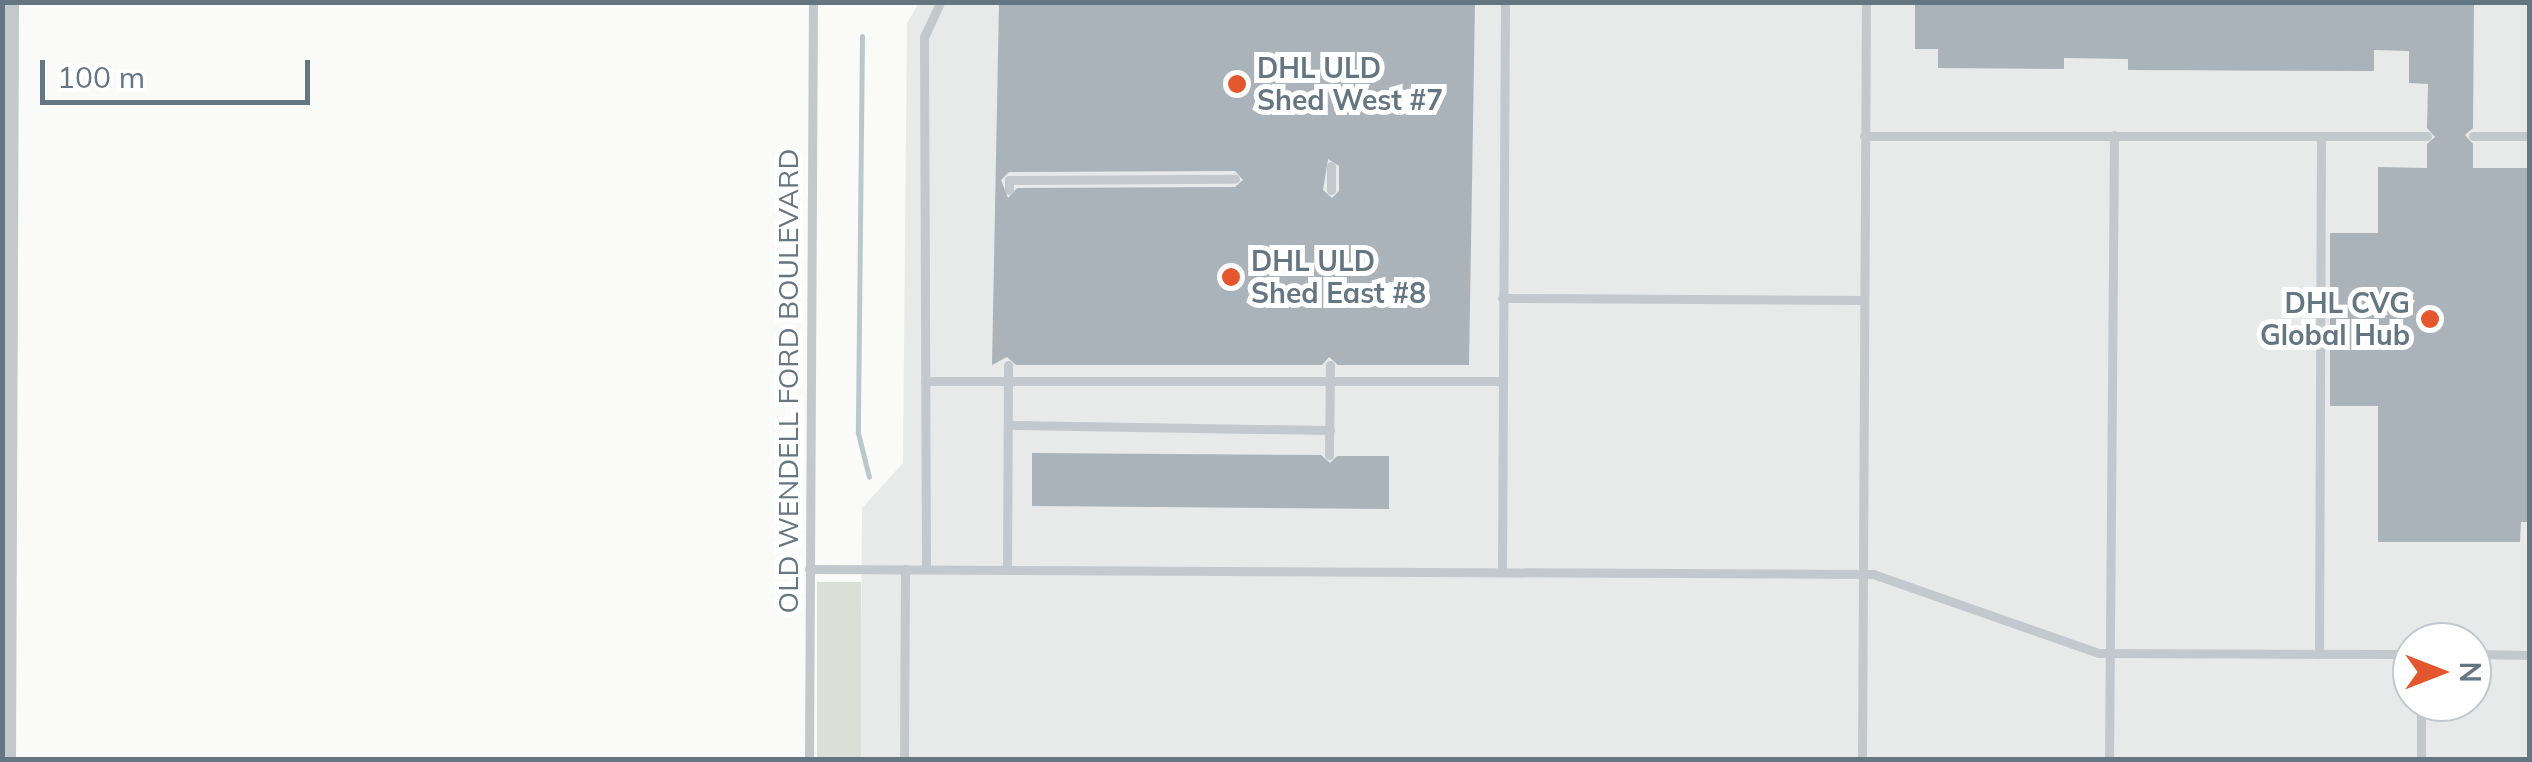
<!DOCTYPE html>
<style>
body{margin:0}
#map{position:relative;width:2532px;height:762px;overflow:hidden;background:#fafaf8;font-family:Mulish,sans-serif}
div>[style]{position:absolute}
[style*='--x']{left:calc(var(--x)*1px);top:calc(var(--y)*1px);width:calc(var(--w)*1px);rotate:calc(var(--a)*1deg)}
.built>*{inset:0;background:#e8e9e9}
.green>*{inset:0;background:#dadfd7;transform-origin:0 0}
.stream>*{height:5px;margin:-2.5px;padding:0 2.5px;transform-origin:2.5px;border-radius:2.5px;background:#bbc7cb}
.building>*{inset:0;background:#aab3b9}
.service>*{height:9px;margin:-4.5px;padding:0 4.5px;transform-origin:4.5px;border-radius:4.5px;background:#c3c8cc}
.tertiary>*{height:22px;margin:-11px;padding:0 11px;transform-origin:11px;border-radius:11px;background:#c3c8cc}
.dots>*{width:28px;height:28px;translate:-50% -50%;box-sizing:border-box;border:5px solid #fff;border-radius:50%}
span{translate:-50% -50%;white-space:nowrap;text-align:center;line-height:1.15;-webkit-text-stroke:10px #fff;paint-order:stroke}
.poi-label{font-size:28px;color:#657683;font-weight:700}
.left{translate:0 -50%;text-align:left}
.right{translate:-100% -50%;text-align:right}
.street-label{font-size:28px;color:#657683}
.frame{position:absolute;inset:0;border:5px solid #657683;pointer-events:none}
.north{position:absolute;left:2392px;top:622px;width:100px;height:100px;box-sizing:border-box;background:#fff;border:2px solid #c1c8cd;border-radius:50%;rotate:90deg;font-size:28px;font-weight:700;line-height:40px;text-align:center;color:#657683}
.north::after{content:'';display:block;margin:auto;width:35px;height:45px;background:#e4572e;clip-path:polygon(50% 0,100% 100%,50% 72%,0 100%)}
.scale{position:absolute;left:40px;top:60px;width:270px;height:45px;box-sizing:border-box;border:5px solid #657683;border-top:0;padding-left:12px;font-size:30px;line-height:35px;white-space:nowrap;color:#657683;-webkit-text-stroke:8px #fff;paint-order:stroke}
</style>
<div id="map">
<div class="built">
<div style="clip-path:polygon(evenodd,919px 3px,2529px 3px,2529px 759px,860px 760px,862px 508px,903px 463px,907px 23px,919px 3px,2412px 642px,2472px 642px,2472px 702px,2412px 702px,2412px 642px)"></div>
</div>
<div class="green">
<div style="left:861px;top:582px;width:177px;height:44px;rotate:90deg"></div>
</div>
<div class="stream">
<div style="--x:862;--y:36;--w:397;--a:90.6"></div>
<div style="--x:858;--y:433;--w:45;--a:76"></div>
</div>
<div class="building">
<div style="clip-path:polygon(evenodd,999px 2px,1475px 2px,1469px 365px,1338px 365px,1329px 357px,1322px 365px,1016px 365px,1007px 357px,992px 365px,999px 2px,1328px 159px,1339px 166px,1339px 191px,1332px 198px,1323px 190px,1328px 159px,999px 2px,1009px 172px,1235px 171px,1243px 180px,1235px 187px,1017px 188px,1008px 198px,1001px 180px,1009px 172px)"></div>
<div style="clip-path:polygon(1915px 2px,2474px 2px,2473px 128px,2465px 135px,2473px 144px,2473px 168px,2530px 168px,2530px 522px,2521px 522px,2520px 542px,2378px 542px,2378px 406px,2330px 406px,2330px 233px,2378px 233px,2378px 167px,2427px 168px,2427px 144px,2435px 137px,2427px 128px,2428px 84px,2409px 83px,2409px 51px,2374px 50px,2374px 71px,2128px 70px,2128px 59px,2064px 58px,2064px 69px,1938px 68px,1938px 49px,1915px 49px)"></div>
<div style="clip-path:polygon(1032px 453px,1321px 455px,1330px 463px,1337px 456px,1389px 456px,1389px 509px,1032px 506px)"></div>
</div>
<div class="service">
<div style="--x:1864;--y:136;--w:563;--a:0"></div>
<div style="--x:2473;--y:136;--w:57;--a:0"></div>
<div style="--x:1331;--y:166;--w:24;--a:90"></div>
<div style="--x:1009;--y:190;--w:10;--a:-90"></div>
<div style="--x:1009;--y:180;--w:226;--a:-0.3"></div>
<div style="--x:1502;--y:298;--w:362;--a:0.3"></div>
<div style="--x:925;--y:381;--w:578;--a:0"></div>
<div style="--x:1008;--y:425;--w:322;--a:0.9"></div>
<div style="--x:1329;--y:455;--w:90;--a:-89.4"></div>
<div style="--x:809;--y:569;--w:1064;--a:0.27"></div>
<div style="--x:1873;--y:574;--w:239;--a:19.3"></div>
<div style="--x:2099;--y:653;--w:313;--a:0.2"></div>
<div style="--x:926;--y:569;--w:532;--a:-90.22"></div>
<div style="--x:924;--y:37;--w:38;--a:-65"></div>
<div style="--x:1007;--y:569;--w:204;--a:-89.7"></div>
<div style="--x:1502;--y:572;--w:570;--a:-89.7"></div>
<div style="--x:2319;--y:654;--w:518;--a:-89.78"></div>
<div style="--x:2472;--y:654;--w:58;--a:1"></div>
<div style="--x:809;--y:760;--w:758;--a:-89.7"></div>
<div style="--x:904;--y:760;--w:191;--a:-89.7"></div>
<div style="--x:1862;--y:760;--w:758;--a:-89.7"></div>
<div style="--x:2109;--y:760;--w:625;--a:-89.54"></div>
<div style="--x:2421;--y:760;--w:58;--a:-90"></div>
</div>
<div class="tertiary">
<div style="--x:5;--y:760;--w:758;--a:-89.77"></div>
</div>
<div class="dots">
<div style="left:1237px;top:84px;background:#e4572e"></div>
<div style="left:1231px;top:277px;background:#e4572e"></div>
<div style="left:2430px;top:319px;background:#e4572e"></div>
</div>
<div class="poi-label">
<span class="left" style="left:1257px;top:84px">DHL ULD<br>Shed West #7</span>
<span class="left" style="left:1251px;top:277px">DHL ULD<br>Shed East #8</span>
<span class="right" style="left:2410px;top:319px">DHL CVG<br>Global Hub</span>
</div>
<div class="street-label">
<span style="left:788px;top:381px;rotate:-90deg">OLD WENDELL FORD BOULEVARD</span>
</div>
<div class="frame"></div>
<div class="north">N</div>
<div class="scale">100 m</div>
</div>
